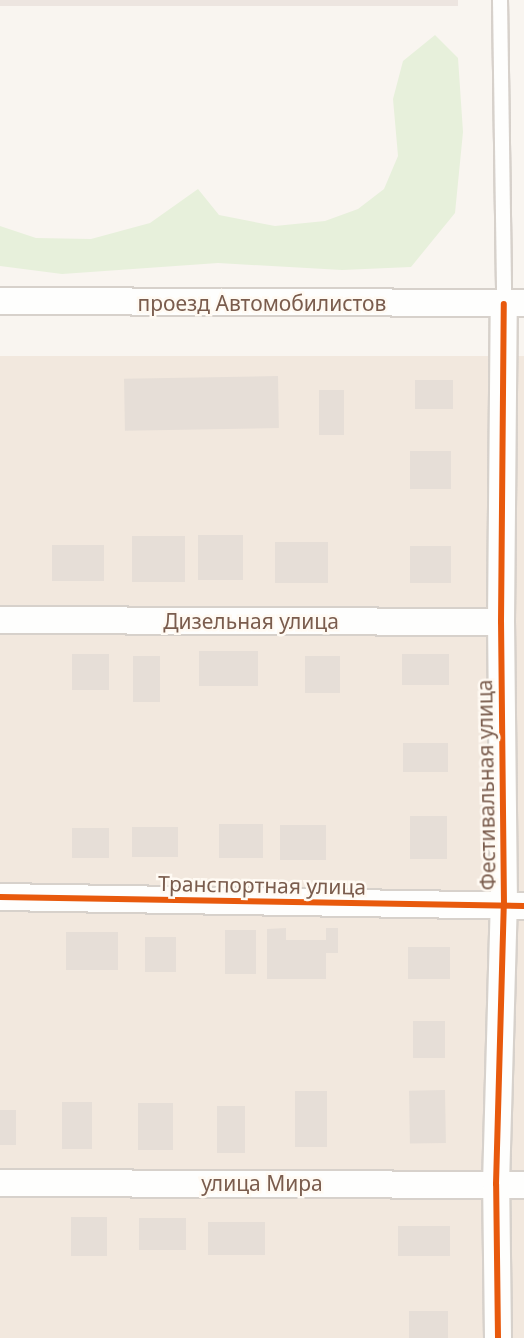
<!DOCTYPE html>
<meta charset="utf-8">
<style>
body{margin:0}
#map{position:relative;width:524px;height:1338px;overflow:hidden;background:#f9f5f0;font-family:"Noto Sans",sans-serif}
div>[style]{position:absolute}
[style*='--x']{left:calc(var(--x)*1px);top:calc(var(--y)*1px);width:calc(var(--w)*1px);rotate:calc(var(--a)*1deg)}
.residential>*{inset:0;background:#f2e8de;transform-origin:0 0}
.industrial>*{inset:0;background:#ede5e0;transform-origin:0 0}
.green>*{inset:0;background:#e7f0db}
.building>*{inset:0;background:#e6ded7;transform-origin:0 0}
.roads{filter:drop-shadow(2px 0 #d7d1cb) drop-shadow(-2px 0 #d7d1cb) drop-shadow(0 2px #d7d1cb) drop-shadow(0 -2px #d7d1cb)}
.service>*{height:14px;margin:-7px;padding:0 7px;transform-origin:7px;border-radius:7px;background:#fefefd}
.minor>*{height:26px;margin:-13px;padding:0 13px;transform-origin:13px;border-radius:13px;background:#fefefd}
.cycleway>*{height:6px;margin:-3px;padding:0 3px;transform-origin:3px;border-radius:3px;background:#e8590c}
span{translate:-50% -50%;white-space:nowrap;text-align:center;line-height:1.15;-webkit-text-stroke:5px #fffaf3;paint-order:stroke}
.street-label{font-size:21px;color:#7a5c4d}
</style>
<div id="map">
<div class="residential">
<div style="left:0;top:356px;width:524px;height:982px"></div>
</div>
<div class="industrial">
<div style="left:0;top:0;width:458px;height:6px"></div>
</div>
<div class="green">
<div style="clip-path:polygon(435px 35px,458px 58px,463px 132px,455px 213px,411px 267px,342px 270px,218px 263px,62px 274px,0 266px,0 226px,36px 238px,91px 239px,150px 223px,198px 189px,219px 215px,275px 226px,325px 221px,358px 209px,384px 189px,398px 156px,393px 99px,403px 61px)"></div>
</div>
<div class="building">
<div style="left:278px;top:376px;width:52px;height:154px;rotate:89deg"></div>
<div style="left:415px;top:380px;width:38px;height:29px"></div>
<div style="left:319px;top:390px;width:25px;height:45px"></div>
<div style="left:410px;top:451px;width:41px;height:38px"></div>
<div style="left:198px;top:535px;width:45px;height:45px"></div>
<div style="left:132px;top:536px;width:53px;height:46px"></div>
<div style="left:275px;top:542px;width:53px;height:41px"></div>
<div style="left:52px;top:545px;width:52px;height:36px"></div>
<div style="left:410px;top:546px;width:41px;height:37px"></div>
<div style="left:199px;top:651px;width:59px;height:35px"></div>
<div style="left:72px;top:654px;width:37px;height:36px"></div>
<div style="left:402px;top:654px;width:47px;height:31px"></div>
<div style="left:133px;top:656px;width:27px;height:46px"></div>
<div style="left:305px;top:656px;width:35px;height:37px"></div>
<div style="left:403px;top:743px;width:45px;height:29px"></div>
<div style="left:410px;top:816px;width:37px;height:43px"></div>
<div style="left:219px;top:824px;width:44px;height:34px"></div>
<div style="left:280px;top:825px;width:46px;height:35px"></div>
<div style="left:132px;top:827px;width:46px;height:30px"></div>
<div style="left:72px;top:828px;width:37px;height:30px"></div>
<div style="clip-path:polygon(286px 928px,286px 940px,326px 940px,326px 928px,338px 928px,338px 953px,326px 953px,326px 979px,267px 979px,267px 929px)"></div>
<div style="left:256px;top:930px;width:44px;height:31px;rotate:90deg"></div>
<div style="left:66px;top:932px;width:52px;height:38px"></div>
<div style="left:145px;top:937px;width:31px;height:35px"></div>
<div style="left:450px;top:947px;width:32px;height:42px;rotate:90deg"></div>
<div style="left:413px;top:1021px;width:32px;height:37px"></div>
<div style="left:445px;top:1090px;width:53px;height:36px;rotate:89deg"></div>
<div style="left:295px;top:1091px;width:32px;height:56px"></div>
<div style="left:62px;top:1102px;width:30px;height:47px"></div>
<div style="left:138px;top:1103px;width:35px;height:47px"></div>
<div style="left:217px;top:1106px;width:28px;height:47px"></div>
<div style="left:0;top:1110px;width:16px;height:35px"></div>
<div style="left:71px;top:1217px;width:36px;height:39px"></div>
<div style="left:139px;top:1218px;width:47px;height:32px"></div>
<div style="left:208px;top:1222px;width:57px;height:33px"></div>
<div style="left:398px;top:1226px;width:52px;height:30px"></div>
<div style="left:409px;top:1311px;width:39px;height:27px"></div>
</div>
<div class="roads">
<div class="service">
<div style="--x:500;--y:0;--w:304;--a:89.2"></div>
</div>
<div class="minor">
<div style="--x:0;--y:301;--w:524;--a:0.22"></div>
<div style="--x:0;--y:620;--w:501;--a:0.23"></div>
<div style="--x:0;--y:897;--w:524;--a:0.98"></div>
<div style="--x:0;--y:1183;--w:524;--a:0.22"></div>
<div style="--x:498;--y:1338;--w:154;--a:-90.7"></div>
<div style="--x:496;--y:1184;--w:278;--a:-88.4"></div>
<div style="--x:504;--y:906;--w:284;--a:-90.6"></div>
<div style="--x:501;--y:622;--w:318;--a:-89.5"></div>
</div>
</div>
<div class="cycleway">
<div style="--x:0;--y:897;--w:524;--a:0.98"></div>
<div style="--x:498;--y:1338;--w:154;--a:-90.7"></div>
<div style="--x:496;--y:1184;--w:278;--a:-88.4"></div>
<div style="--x:504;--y:906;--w:284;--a:-90.6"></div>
<div style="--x:501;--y:622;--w:318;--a:-89.5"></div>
</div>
<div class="street-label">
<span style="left:262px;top:303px">проезд Автомобилистов</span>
<span style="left:251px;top:621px">Дизельная улица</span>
<span style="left:486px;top:785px;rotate:-91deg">Фестивальная улица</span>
<span style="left:262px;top:885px;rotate:1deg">Транспортная улица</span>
<span style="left:262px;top:1183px">улица Мира</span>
</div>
</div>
